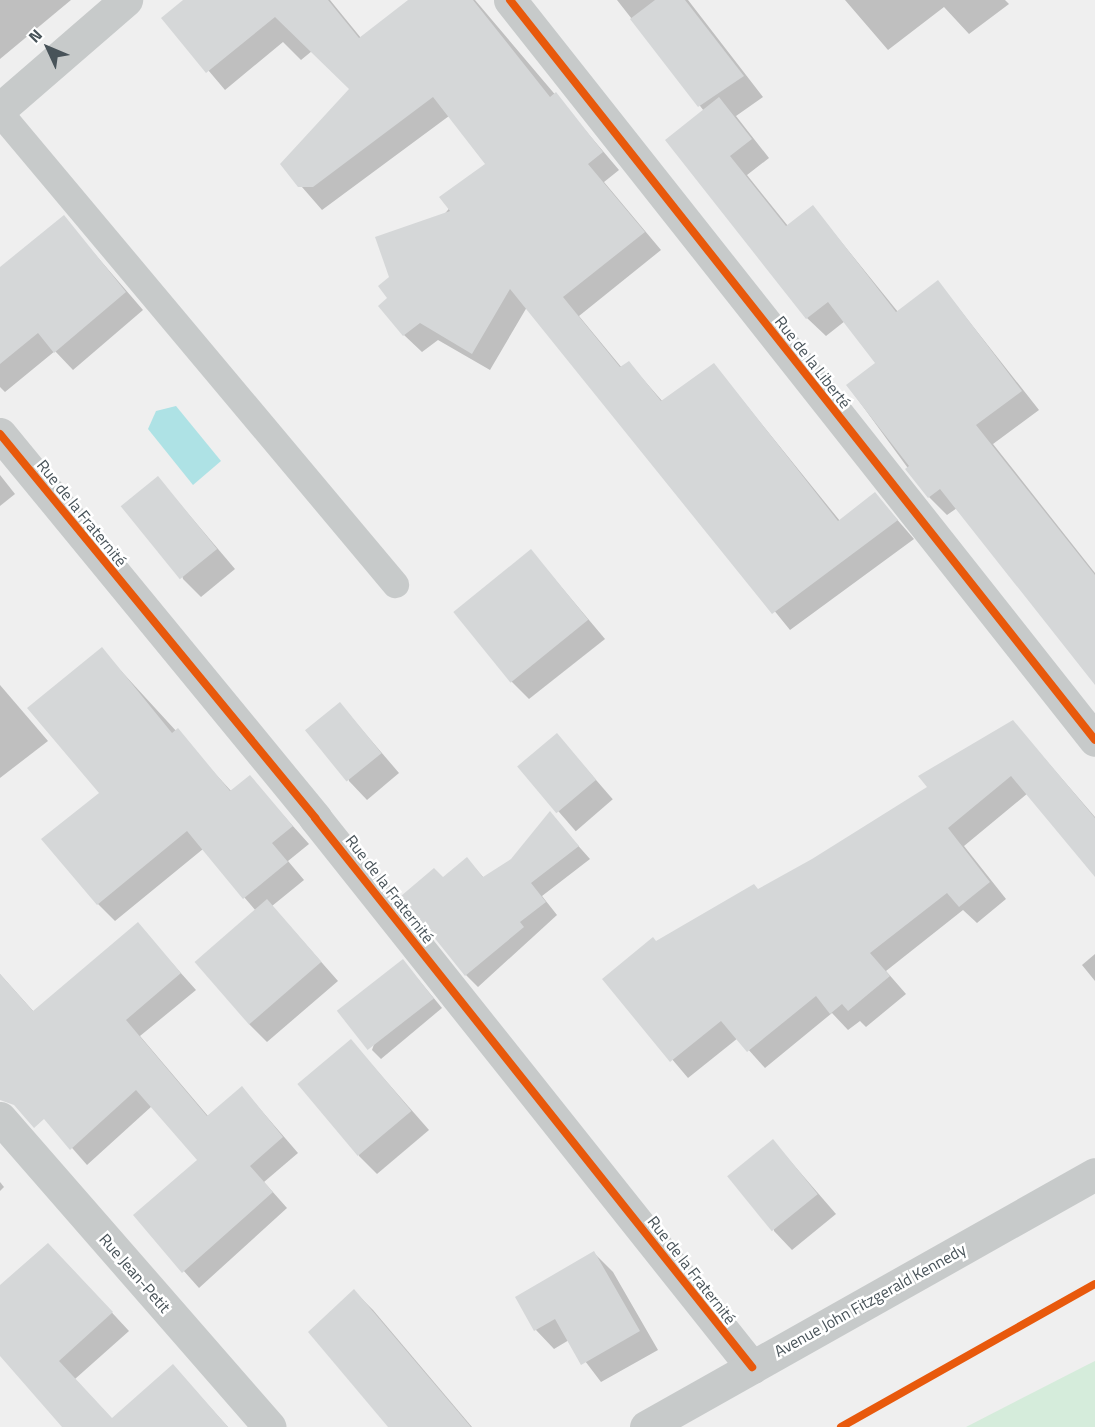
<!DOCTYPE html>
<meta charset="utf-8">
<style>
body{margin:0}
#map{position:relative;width:1095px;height:1427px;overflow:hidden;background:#efefef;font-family:"Titillium Web",sans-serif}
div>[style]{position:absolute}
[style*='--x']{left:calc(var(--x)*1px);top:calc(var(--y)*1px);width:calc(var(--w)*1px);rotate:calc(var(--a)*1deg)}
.green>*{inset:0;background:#d5ecdb}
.water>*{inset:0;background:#aee2e5}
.shadow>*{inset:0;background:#0003;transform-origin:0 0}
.building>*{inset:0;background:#d5d7d8;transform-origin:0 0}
.service>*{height:27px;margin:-13.5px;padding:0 13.5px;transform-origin:13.5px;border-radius:13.5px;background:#c7caca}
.minor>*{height:33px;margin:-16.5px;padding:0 16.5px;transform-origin:16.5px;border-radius:16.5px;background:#c7caca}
.cycleway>*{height:8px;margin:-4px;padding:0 4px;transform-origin:4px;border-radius:4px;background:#e8590c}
span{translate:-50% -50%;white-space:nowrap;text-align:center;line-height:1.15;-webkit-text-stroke:5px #fff;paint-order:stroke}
.street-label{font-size:16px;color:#485359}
.north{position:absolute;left:18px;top:18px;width:60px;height:60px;-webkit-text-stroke:4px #fff;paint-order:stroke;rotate:314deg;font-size:16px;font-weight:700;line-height:24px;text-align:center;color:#485359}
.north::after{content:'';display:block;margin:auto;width:21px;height:27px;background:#485359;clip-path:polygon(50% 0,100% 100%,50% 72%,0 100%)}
</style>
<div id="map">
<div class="green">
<div style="clip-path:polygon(1095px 1361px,1095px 1427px,966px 1427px,1083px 1367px)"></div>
</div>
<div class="water">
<div style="clip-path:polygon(176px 406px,221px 461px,193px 485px,148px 429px,156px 411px)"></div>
</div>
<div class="shadow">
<div style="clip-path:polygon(0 0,71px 0,0 59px)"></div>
<div style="clip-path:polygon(186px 0,330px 0,361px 38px,410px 0,475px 0,619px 170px,604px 182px,661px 250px,579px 316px,622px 368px,629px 363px,663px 402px,714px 365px,840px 521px,875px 494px,914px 539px,790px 630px,527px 307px,490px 370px,438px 340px,422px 352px,404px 335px,390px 298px,390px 278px,487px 164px,449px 116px,322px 210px,282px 164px,351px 89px,312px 51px,301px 60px,283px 42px,225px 90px,164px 18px)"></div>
<div style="clip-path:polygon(617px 0,688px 0,763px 97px,736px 116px,769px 158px,747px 175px,788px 226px,813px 207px,898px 312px,938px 282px,1039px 410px,993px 444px,1095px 573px,1095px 681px,957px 508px,947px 515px,929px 497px,848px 386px,877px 363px,845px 321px,826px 336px,807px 318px,704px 111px)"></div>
<div style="clip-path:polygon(845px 0,1005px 0,1009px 4px,969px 34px,944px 7px,888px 50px)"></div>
<div style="clip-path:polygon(63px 217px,143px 310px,73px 370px,55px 351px,5px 392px,0 387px,0 269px)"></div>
<div style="clip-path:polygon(0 475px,15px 494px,0 506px)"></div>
<div style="clip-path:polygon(158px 478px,235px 569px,201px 597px,183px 579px)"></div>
<div style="clip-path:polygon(531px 551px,605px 639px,529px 699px,511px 681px)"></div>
<div style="clip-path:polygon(101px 649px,232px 792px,249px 777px,309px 844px,288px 861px,304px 880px,272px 906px,338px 981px,267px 1042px,249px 1024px,256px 911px,203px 849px,115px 921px,98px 904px)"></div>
<div style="clip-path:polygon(0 685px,48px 741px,0 778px)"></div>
<div style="clip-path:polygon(340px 704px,399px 773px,367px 800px,349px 781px)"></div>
<div style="clip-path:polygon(1013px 722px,1095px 817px,1095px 871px,1028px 793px,964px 846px,1006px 899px,977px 923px,963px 910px,886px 971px,906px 994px,866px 1027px,860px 1021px,848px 1030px,832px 1013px,765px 1068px,738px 1038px,688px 1078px,604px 979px,656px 943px,813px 861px,929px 788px)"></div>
<div style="left:557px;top:735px;width:85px;height:49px;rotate:49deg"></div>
<div style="clip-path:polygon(550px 814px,590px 859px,542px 896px,557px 915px,478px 987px,466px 975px,443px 879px,467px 859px,484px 878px,512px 860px)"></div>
<div style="clip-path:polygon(138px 925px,196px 990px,140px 1036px,208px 1116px,242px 1088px,298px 1153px,264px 1182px,287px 1208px,199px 1288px,135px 1216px,199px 1160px,152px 1106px,87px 1165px,24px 1093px,0 1037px,0 974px,34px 1012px)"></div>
<div style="clip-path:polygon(1095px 954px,1095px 981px,1082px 965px)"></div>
<div style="clip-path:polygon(403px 961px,442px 1008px,381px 1059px,372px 1050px)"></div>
<div style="clip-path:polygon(351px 1041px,429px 1130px,377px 1174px,359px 1156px)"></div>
<div style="clip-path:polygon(773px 1141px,836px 1214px,792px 1250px,774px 1231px)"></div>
<div style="clip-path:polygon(0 1182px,4px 1187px,0 1191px)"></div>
<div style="clip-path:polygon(594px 1253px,613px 1272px,658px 1350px,601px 1382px,569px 1340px,554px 1349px,536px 1330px,517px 1298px)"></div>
<div style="clip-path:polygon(66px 1263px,129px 1331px,75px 1379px,113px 1420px,173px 1366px,228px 1427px,66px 1427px,0 1354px,0 1315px)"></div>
<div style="clip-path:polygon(354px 1291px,373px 1310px,472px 1427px,390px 1427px)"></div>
</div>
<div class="building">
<div style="clip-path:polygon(183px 0,328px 0,359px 38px,408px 0,473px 0,550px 97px,556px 92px,603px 152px,588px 164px,645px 232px,563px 297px,620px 367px,629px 361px,661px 401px,714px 363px,838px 521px,875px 492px,898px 520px,772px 614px,510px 289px,472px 354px,420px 323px,403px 336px,378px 306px,387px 298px,378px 286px,389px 277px,375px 237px,450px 211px,439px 197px,485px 164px,433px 97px,313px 187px,298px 187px,280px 164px,349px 89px,275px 17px,206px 73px,161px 18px)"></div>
<div style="clip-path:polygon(655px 0,685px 0,744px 76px,698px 107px,630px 19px)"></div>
<div style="clip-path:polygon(719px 97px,752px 139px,730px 156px,786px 226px,813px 205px,896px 312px,938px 280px,1022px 391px,976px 425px,1095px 575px,1095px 685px,940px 489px,928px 498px,905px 469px,909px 466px,846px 385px,875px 363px,828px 302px,806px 319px,665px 140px)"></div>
<div style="clip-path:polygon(64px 215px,126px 292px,54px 353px,38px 333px,0 364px,0 267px)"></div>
<div style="left:158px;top:476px;width:94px;height:48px;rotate:51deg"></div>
<div style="left:531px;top:549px;width:91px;height:100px;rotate:51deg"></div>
<div style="clip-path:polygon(102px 647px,172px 733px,178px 728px,230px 791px,250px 775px,293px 826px,272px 843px,288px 862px,243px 899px,187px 831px,97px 905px,41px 839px,99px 793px,27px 708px)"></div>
<div style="left:340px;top:702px;width:66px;height:45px;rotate:51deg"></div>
<div style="clip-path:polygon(1013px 720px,1095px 818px,1095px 877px,1011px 776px,948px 828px,990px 882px,959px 907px,947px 893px,870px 953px,890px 976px,848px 1011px,842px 1004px,830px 1014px,816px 996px,747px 1052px,721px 1021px,670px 1062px,602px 979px,653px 937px,656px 941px,754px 884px,758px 889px,812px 859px,927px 787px,918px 776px)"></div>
<div style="left:557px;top:733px;width:61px;height:52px;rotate:50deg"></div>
<div style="clip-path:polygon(550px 811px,579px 846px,531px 883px,546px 902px,520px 922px,524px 927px,465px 976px,401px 896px,434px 868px,443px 877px,467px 857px,483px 877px,511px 859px)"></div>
<div style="left:267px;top:899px;width:83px;height:96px;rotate:49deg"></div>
<div style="clip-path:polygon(138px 922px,181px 973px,126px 1020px,207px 1116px,242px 1086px,283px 1137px,250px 1166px,273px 1192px,182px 1273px,133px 1215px,197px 1160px,136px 1090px,70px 1150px,44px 1119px,34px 1128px,14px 1105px,0 1100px,0 974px,33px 1011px)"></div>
<div style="left:403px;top:959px;width:50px;height:84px;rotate:52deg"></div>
<div style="left:351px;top:1039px;width:94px;height:70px;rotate:50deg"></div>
<div style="left:773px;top:1139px;width:71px;height:59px;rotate:51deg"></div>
<div style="clip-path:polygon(48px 1243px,113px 1312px,59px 1361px,112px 1418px,173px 1364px,228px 1427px,62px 1427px,0 1356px,0 1285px)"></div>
<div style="clip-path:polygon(594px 1251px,640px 1331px,581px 1365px,555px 1319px,534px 1331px,515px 1297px)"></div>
<div style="clip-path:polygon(354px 1289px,471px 1427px,388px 1427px,308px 1332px)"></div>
</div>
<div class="service">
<div style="--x:0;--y:113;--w:615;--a:50.02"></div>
</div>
<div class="minor">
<div style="--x:510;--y:0;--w:943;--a:51.67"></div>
<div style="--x:0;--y:109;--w:167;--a:-40.9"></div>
<div style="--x:0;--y:434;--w:497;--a:50.6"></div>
<div style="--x:315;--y:818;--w:702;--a:51.48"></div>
<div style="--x:0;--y:1118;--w:410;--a:48.9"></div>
<div style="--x:646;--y:1427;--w:515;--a:-29.4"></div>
</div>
<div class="cycleway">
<div style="--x:510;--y:0;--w:943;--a:51.67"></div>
<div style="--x:0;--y:434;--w:497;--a:50.6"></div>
<div style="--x:315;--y:818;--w:702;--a:51.48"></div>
<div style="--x:841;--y:1427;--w:291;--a:-29.4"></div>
</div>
<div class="street-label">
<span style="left:813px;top:362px;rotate:52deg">Rue de la Liberté</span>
<span style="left:82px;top:513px;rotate:51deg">Rue de la Fraternité</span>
<span style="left:390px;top:889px;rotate:52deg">Rue de la Fraternité</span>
<span style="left:692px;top:1270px;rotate:52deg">Rue de la Fraternité</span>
<span style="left:135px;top:1273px;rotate:49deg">Rue Jean-Petit</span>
<span style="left:870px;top:1300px;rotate:-29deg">Avenue John Fitzgerald Kennedy</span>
</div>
<div class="north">N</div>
</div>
